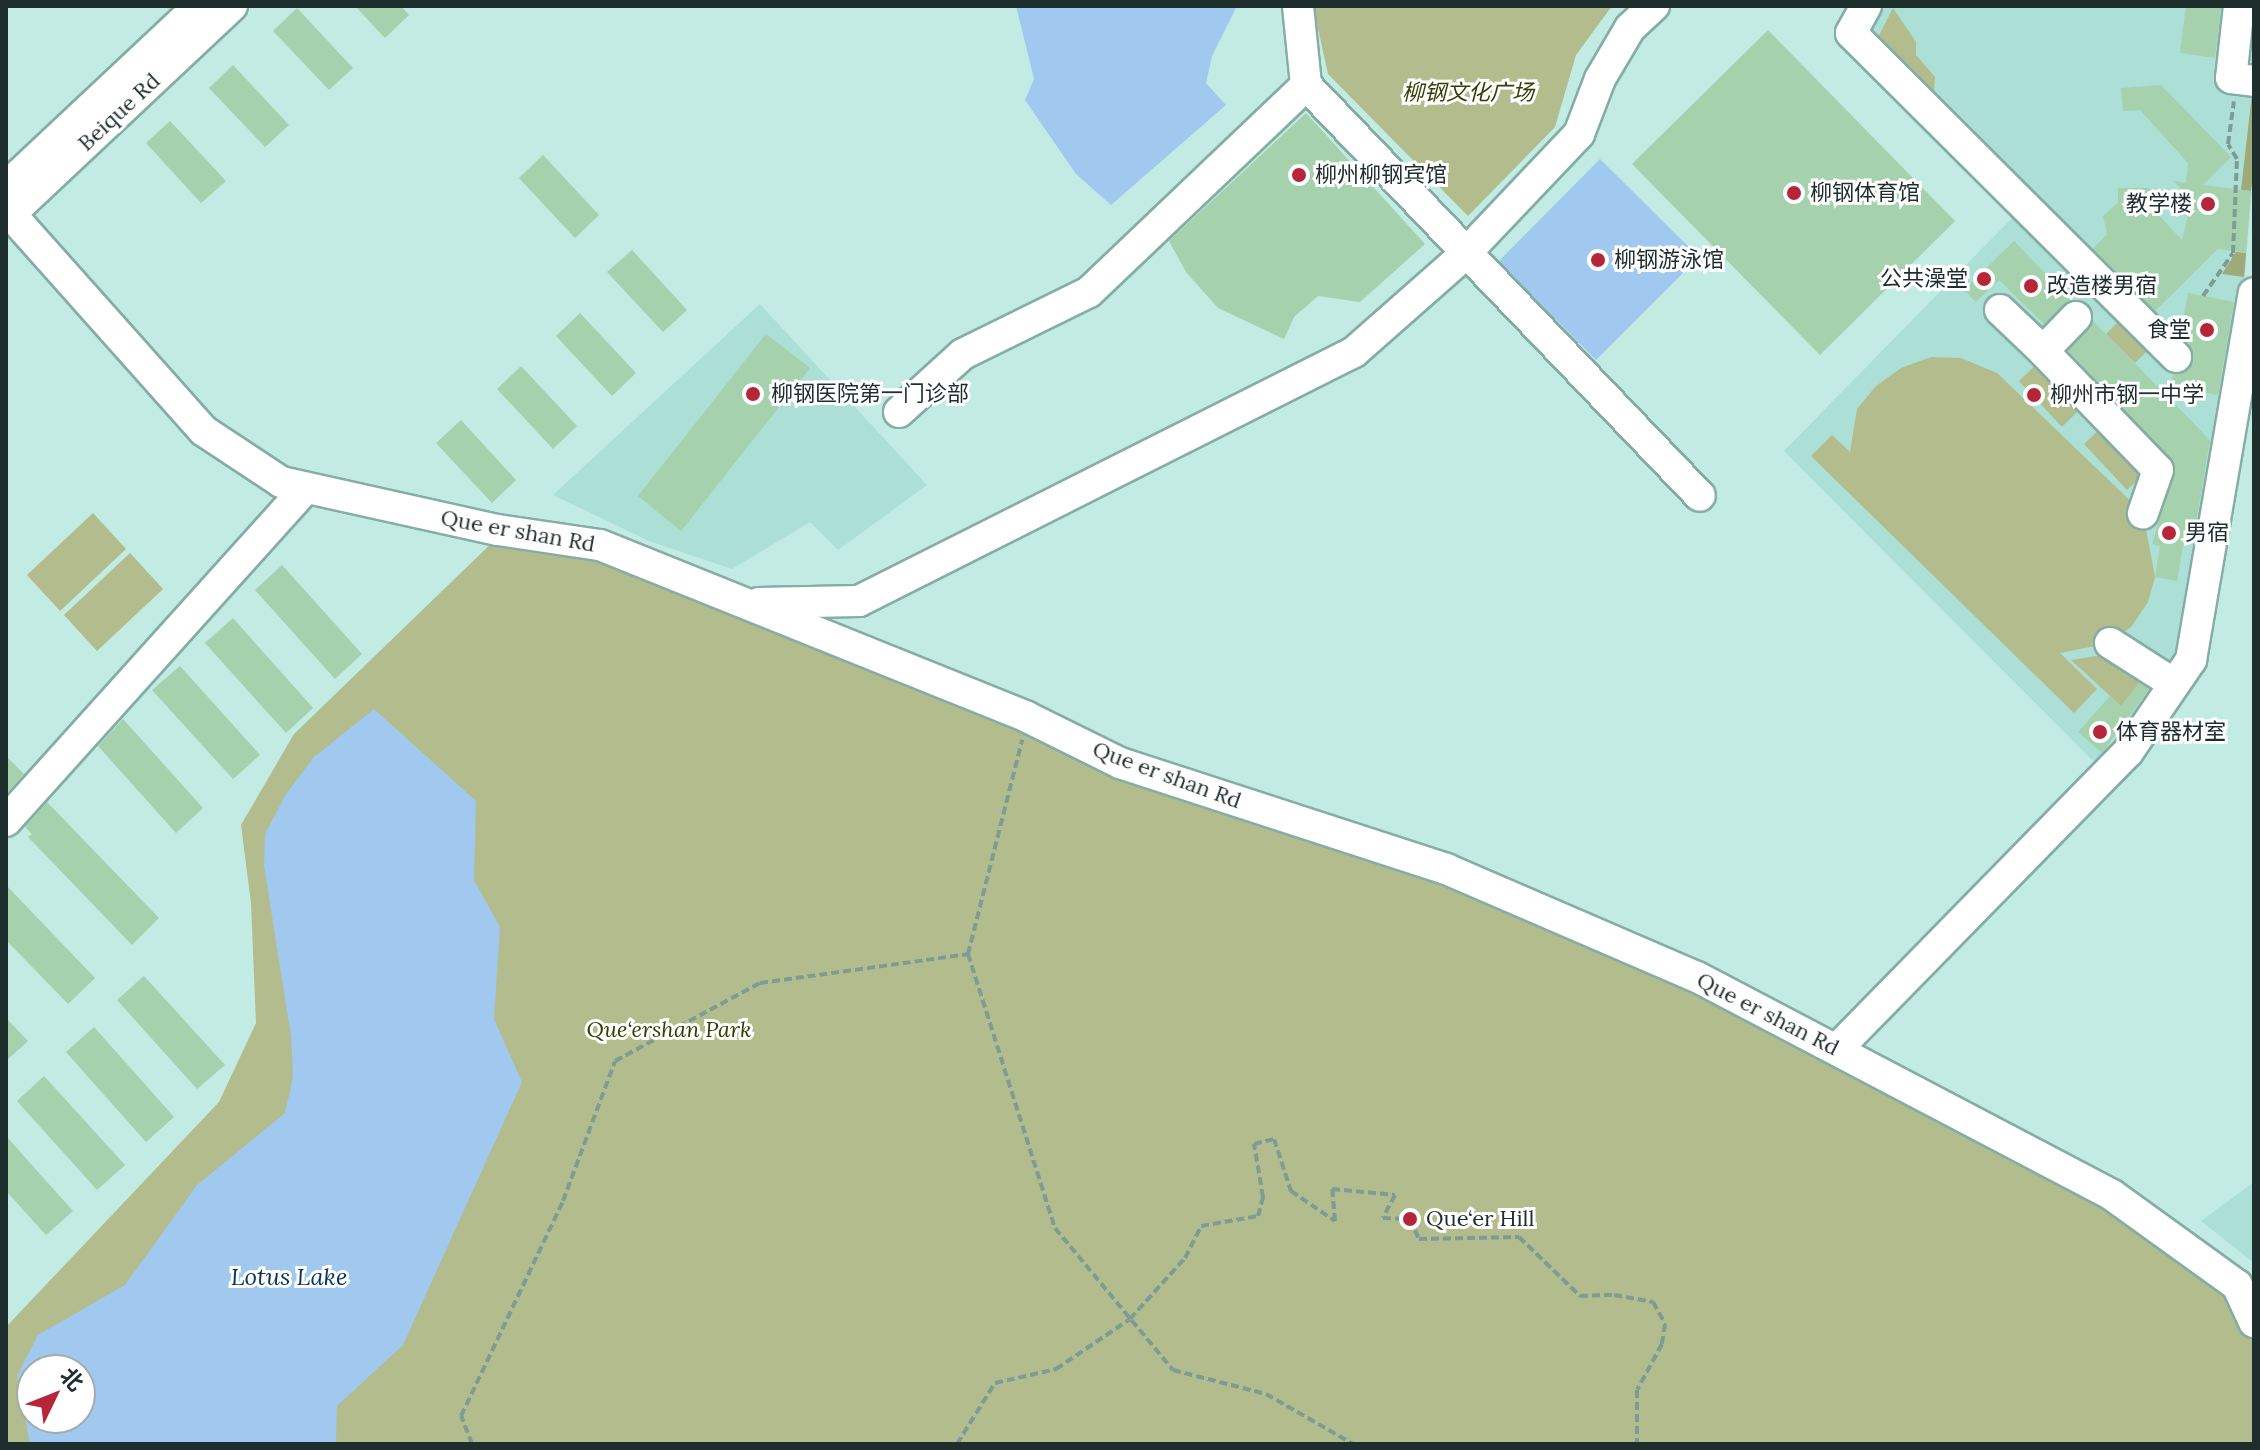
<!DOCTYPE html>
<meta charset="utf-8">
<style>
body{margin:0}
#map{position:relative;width:2260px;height:1450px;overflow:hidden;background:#c1ebe3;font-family:Lora,"Noto Sans SC",serif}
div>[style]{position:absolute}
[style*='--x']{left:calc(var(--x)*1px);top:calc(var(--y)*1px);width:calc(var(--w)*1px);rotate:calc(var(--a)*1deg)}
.built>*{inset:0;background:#acdfd5}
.green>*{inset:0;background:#b2bc8c}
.forest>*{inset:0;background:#9faa79}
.water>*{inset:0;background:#a1c8ef}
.building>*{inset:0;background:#a5d1ad}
.path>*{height:4px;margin-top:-2px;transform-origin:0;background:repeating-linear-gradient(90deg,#7d9c96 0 8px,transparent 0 12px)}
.roads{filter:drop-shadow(2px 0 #85ada6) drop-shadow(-2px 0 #85ada6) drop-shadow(0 2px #85ada6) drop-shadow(0 -2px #85ada6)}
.minor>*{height:30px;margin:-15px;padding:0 15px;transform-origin:15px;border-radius:15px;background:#fff}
.dots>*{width:22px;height:22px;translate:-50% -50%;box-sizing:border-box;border:4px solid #fff;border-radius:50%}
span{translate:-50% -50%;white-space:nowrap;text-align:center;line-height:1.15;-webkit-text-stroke:6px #fff;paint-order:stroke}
.park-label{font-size:22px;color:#363e02;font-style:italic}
.street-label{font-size:22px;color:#1e2e2c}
.poi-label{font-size:22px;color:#1e2e2c}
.left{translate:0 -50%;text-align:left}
.right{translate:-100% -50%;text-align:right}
.water-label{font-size:24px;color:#09365a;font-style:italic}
.frame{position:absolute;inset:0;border:8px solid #1e2e2c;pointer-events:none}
.north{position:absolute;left:16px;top:1354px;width:80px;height:80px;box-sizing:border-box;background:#fff;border:2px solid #a5abab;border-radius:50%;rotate:47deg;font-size:22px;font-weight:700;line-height:32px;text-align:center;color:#1e2e2c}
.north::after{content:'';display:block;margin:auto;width:28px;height:36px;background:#b72638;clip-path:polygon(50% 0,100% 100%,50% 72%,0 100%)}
</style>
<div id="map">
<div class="built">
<div style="clip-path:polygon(1853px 6px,2254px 6px,2254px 164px,2241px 322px,2194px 586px,2173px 665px,2095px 763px,1784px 451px,2016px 214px,1837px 39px)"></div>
<div style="clip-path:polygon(760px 304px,927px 485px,838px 550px,810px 522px,732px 569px,649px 541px,553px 495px)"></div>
<div style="clip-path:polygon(2254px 1182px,2254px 1263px,2201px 1221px)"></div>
</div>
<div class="green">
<div style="clip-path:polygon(1313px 6px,1612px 6px,1576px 55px,1555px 127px,1468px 216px,1328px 74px)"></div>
<div style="clip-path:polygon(1893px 8px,1916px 42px,1916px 55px,1935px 77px,1934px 91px,1945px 110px,1874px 45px)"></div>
<div style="clip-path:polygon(2120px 320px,2149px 349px,2135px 363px,2106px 334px)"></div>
<div style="clip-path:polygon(1931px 357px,1961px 358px,1997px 373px,2143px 513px,2155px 577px,2148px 602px,2131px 627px,2110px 643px,2060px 653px,2097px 689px,2074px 713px,1811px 456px,1832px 435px,1850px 452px,1857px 409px,1876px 386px,1901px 368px)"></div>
<div style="clip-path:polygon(2040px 361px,2083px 406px,2062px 427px,2019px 381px)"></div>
<div style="clip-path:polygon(2105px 424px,2149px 469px,2127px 490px,2084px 444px)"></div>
<div style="clip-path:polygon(93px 513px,126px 549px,60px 611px,27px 575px)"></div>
<div style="clip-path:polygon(evenodd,498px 537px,601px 560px,1445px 874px,1821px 1052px,1958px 1133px,2106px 1204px,2233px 1293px,2254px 1341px,2254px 1444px,6px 1444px,6px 1327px,219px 1102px,256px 1023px,251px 903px,241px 825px,294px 734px,498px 537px,32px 1370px,80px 1370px,80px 1418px,32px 1418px,32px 1370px)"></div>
<div style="clip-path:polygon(130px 553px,163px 589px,97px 651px,64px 615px)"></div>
<div style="clip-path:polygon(2102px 655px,2145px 676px,2121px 706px,2071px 660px)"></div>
</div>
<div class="forest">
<div style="clip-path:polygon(2253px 85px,2254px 164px,2251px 191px,2241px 190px)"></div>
<div style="clip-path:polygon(2236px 252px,2246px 253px,2244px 277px,2222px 274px)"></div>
</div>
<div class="water">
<div style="clip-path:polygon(1016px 6px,1237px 6px,1212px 56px,1206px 83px,1226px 105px,1111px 205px,1076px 174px,1025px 100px,1034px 79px)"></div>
<div style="clip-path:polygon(1600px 159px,1699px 257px,1596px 360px,1498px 262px)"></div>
<div style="clip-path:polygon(evenodd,374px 709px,476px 801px,474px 880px,500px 927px,494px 1019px,522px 1082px,403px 1345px,337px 1406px,336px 1444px,30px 1444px,17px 1376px,38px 1335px,125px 1285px,197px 1185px,285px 1113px,293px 1077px,291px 1036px,264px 866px,265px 834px,286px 794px,314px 757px,374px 709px,32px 1370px,80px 1370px,80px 1418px,32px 1418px,32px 1370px)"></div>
</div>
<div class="building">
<div style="clip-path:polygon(355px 6px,401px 6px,409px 15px,385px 38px)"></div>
<div style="clip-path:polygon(2186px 6px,2221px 6px,2215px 58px,2180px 53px)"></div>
<div style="clip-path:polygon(297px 8px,353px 68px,329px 90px,273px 31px)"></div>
<div style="clip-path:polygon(1768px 30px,1955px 221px,1820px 355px,1632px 164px)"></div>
<div style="clip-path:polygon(233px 65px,289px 125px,265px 147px,209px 88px)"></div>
<div style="clip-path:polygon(2161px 85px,2231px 157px,2203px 185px,2251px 191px,2246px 253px,2218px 249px,2155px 311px,2093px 249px,2107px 234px,2103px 216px,2118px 203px,2118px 188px,2150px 188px,2151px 207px,2182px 240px,2192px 200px,2172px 208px,2182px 190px,2174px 181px,2186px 183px,2188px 163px,2140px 110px,2123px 111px,2121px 88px)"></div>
<div style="clip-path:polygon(1306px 113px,1425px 244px,1360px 302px,1318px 296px,1294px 317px,1284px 339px,1218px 308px,1186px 272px,1169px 241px)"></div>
<div style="clip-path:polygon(170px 121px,226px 181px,201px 203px,146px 143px)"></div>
<div style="clip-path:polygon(543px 155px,599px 215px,575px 238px,519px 178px)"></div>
<div style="clip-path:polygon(2014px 241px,2071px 300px,2044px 324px,1999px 280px,1976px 302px,1964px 290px)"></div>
<div style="clip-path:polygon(632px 250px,687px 310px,663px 332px,607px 272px)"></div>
<div style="clip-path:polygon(2188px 293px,2234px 302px,2218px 395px,2171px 386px,2173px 374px,2188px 370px,2194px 361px,2180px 336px)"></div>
<div style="clip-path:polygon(580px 313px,636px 373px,612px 396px,556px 336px)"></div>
<div style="clip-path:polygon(2093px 321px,2210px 440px,2196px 523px,2187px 522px,2177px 581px,2155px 577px,2160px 546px,2152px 544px,2175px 465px,2068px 351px)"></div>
<div style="clip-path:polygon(766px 334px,810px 368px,681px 531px,638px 496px)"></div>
<div style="clip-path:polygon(521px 366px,577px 426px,553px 449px,497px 389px)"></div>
<div style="clip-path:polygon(461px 420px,516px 480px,492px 503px,436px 443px)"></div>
<div style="clip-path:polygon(282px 565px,362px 654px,335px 679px,255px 590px)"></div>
<div style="clip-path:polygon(233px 618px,313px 708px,286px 733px,205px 643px)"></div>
<div style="clip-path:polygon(180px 666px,260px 755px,233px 779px,152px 690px)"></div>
<div style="clip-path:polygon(2139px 683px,2149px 689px,2102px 753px,2078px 732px,2110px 696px,2121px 706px)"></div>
<div style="clip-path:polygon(123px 719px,203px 808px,176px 833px,98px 746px)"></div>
<div style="clip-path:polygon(6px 756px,24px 774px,6px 794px)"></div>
<div style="clip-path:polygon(47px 802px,159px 918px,132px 945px,28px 837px,32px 834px,25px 827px)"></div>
<div style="clip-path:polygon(6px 885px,95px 978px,68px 1004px,6px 940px)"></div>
<div style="clip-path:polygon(144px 976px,225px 1065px,197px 1089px,117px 1000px)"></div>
<div style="clip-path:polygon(6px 1018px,28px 1041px,6px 1061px)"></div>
<div style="clip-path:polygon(94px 1027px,174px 1117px,146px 1142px,66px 1052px)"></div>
<div style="clip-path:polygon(44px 1076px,125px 1165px,97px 1190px,17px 1101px)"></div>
<div style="clip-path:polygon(6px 1136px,73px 1211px,46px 1235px,6px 1191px)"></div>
</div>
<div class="path">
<div style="--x:2203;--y:296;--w:52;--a:-55.1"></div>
<div style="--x:2233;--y:253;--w:94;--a:-87.6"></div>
<div style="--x:2237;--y:159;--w:17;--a:-121"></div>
<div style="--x:2228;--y:144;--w:43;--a:-82.1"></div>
<div style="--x:968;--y:954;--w:287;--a:72.4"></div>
<div style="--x:1055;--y:1228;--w:185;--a:50.3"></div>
<div style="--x:1173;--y:1370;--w:96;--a:14.5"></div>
<div style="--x:1266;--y:1394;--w:100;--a:29.9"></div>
<div style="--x:472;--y:1444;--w:30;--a:-111"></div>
<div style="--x:461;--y:1416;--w:238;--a:-64.6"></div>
<div style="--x:563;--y:1201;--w:149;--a:-69.6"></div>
<div style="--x:615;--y:1061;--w:165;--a:-28.3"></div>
<div style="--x:760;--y:983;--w:210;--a:-7.9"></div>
<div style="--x:968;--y:954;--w:221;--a:-75.8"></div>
<div style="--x:957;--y:1444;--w:72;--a:-58.1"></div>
<div style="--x:995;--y:1383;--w:63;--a:-12.9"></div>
<div style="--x:1056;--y:1369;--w:89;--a:-34"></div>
<div style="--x:1130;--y:1319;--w:82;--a:-48"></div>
<div style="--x:1185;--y:1258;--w:36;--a:-63"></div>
<div style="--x:1201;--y:1226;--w:58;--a:-10"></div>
<div style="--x:1258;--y:1216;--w:20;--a:-75"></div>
<div style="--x:1263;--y:1197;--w:54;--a:-99.6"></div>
<div style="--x:1254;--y:1144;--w:21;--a:-14"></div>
<div style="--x:1274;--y:1139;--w:55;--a:71.9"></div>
<div style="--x:1291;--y:1191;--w:53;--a:34.3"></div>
<div style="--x:1335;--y:1221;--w:32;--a:-95"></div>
<div style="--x:1332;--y:1189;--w:63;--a:5.4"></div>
<div style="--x:1395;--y:1195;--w:26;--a:118"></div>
<div style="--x:1383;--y:1218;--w:27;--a:2"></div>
<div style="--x:1410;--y:1219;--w:22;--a:66"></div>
<div style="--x:1419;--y:1239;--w:100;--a:-1.1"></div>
<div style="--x:1519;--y:1237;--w:85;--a:44"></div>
<div style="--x:1580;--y:1296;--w:34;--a:-2"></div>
<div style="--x:1614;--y:1295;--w:40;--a:10"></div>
<div style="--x:1653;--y:1302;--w:25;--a:61"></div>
<div style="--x:1665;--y:1324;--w:20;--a:99"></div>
<div style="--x:1662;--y:1344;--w:52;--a:118.5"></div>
<div style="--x:1637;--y:1390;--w:54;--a:90"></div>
</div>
<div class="roads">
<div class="minor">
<div style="--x:1298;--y:6;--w:79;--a:84.2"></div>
<div style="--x:1306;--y:85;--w:569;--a:46.21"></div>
<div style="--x:1866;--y:6;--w:31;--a:119"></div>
<div style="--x:1851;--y:33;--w:459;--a:44.9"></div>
<div style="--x:2239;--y:6;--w:72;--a:96.3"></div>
<div style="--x:2231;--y:78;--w:23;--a:7"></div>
<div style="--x:6;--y:187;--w:265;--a:-43.2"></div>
<div style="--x:6;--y:209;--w:297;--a:48.3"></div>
<div style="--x:204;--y:431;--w:92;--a:33.5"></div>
<div style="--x:281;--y:482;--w:222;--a:12.5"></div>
<div style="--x:498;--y:530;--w:103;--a:8.4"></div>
<div style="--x:600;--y:545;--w:460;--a:21.9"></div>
<div style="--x:1027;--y:717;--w:104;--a:26.3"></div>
<div style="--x:1120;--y:763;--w:343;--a:18"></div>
<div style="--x:1446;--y:869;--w:273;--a:23.3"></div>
<div style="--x:1697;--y:977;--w:469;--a:27.7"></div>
<div style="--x:2112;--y:1195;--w:154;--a:35.8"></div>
<div style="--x:2237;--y:1285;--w:41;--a:65.3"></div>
<div style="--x:6;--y:218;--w:310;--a:-43.2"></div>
<div style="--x:2000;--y:310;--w:59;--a:43.6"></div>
<div style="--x:2076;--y:317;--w:47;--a:134.1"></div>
<div style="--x:2043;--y:351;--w:165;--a:46"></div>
<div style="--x:2158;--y:470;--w:46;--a:109.2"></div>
<div style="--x:899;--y:412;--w:86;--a:-42.2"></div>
<div style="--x:963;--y:354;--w:140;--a:-26.2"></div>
<div style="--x:1089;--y:292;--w:300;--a:-43.6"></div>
<div style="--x:759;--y:603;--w:100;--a:-1.1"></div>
<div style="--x:859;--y:601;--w:554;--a:-26.7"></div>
<div style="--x:1354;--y:352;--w:148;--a:-41.4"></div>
<div style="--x:1465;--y:254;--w:166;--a:-46.5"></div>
<div style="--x:1579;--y:134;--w:59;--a:-69.1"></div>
<div style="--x:1600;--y:79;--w:59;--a:-59.5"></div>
<div style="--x:1630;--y:28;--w:33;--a:-43"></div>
<div style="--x:2110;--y:643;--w:76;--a:32.6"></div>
<div style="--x:6;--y:821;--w:448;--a:-48"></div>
<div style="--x:1837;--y:1049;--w:416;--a:-45.6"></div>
<div style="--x:2128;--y:752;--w:112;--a:-55.6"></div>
<div style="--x:2191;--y:660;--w:372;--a:-80.3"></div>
</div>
</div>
<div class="dots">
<div style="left:1299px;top:175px;background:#b72638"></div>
<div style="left:1794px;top:193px;background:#b72638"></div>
<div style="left:2208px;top:204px;background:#b72638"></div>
<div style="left:1598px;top:260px;background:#b72638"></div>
<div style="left:1984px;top:279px;background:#b72638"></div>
<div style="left:2031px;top:286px;background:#b72638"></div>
<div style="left:2207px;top:330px;background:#b72638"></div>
<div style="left:753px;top:394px;background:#b72638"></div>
<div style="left:2034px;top:395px;background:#b72638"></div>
<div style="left:2169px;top:533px;background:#b72638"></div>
<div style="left:2100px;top:732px;background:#b72638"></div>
<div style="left:1410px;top:1219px;background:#b72638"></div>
</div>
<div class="park-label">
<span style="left:1468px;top:93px">柳钢文化广场</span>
<span style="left:669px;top:1030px">Que‘ershan Park</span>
</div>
<div class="street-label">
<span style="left:119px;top:112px;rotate:-43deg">Beique Rd</span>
<span style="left:518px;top:531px;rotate:10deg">Que er shan Rd</span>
<span style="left:1167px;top:775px;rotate:20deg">Que er shan Rd</span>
<span style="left:1768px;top:1014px;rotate:27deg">Que er shan Rd</span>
</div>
<div class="poi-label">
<span class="left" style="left:1315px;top:175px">柳州柳钢宾馆</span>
<span class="left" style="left:1810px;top:193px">柳钢体育馆</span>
<span class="right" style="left:2192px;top:204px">教学楼</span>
<span class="left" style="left:1614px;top:260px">柳钢游泳馆</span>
<span class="right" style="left:1968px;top:279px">公共澡堂</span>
<span class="left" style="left:2047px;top:286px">改造楼男宿</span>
<span class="right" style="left:2191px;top:330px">食堂</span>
<span class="left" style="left:771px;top:394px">柳钢医院第一门诊部</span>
<span class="left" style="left:2050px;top:395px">柳州市钢一中学</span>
<span class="left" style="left:2185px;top:533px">男宿</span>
<span class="left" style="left:2116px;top:732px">体育器材室</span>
<span class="left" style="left:1426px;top:1219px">Que‘er Hill</span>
</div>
<div class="water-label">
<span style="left:289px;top:1277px">Lotus Lake</span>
</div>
<div class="frame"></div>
<div class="north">北</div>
</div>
